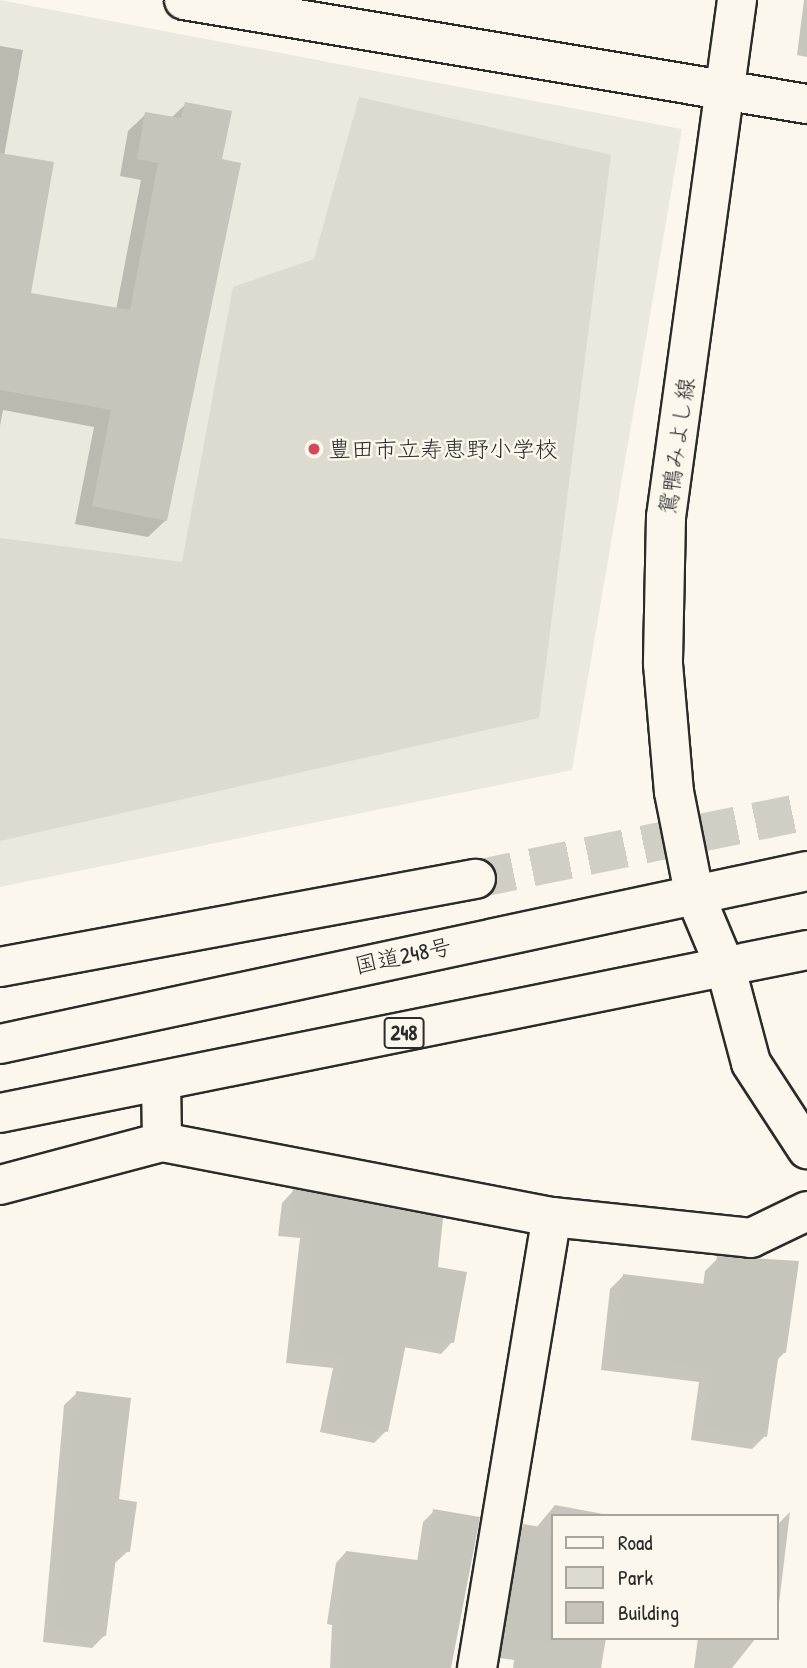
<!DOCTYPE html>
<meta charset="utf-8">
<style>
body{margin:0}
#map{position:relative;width:807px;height:1668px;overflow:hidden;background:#fbf7ec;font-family:"Patrick Hand","Klee One",sans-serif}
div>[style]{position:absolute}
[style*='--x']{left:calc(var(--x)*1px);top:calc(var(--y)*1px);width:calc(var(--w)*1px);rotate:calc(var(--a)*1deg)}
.built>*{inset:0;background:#ebe8de}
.green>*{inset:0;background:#dddad0}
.shadow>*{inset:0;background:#0003}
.building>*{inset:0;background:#c7c4bc}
.highway-tunnel>*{height:38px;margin-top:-19px;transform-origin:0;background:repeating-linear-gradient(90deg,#d1cec5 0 38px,transparent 0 57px)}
.roads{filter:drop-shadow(2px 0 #2b2b2b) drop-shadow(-2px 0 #2b2b2b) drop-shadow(0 2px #2b2b2b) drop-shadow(0 -2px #2b2b2b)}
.street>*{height:38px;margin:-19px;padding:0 19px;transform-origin:19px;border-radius:19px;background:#fbf7ec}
.secondary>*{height:38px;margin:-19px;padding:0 19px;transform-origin:19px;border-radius:19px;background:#fbf7ec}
.highway>*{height:38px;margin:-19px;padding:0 19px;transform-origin:19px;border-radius:19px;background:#fbf7ec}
.dots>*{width:19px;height:19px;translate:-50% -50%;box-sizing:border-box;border:4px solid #fbf7ec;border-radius:50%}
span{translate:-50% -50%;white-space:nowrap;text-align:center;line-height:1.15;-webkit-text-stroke:5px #fbf7ec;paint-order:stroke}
.shield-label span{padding:2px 5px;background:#fbf7ec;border:2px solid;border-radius:5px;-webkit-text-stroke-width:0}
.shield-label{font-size:21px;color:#2b2b2b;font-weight:700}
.street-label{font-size:23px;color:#2b2b2b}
.poi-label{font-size:23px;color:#2b2b2b}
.left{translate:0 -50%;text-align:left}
.legend{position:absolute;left:551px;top:1514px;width:228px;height:126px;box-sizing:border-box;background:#fbf7ec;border:2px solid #a8a59f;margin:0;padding:9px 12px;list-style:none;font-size:21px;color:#2b2b2b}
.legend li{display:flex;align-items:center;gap:14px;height:35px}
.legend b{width:35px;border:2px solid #a8a59f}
</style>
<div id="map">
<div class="built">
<div style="clip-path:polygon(0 0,682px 129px,572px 770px,0 887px)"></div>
</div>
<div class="green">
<div style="clip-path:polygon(359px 97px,611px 155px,539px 718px,0 841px,0 538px,182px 562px,233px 287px,314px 259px)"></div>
</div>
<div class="shadow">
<div style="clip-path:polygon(804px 0,807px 0,807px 57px,797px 55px)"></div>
<div style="clip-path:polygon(0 46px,23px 50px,4px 156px,29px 295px,116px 310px,141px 180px,120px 176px,128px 131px,146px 114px,171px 118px,186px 104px,220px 161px,166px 520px,148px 537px,75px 524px,94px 427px,3px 410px,0 426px)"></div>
<div style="clip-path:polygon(293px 1191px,436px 1269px,452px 1342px,441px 1354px,403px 1347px,386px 1431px,374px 1443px,320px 1432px,333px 1368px,286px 1363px,300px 1238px,278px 1236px,282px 1203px)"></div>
<div style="clip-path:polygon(718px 1258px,785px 1352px,776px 1361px,765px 1436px,752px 1449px,691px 1440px,699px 1382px,601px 1370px,610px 1289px,623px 1276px,703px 1286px,705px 1271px)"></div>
<div style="clip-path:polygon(77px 1393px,117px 1501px,128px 1551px,114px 1564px,105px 1635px,92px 1648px,43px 1642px,64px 1405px)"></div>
<div style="clip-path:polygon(555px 1505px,614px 1516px,553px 1516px,553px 1638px,606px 1638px,601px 1668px,513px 1668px,514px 1660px,487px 1656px,506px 1543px,524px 1526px,536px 1528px)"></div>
<div style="clip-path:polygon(434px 1511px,478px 1518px,449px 1668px,330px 1668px,332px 1625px,327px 1624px,336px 1563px,346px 1552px,417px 1562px,423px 1522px)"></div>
<div style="clip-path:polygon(790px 1512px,778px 1612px,777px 1612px,777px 1525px)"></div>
<div style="clip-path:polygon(698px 1638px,756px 1638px,732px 1668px,694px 1668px)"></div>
</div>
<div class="building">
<div style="clip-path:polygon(185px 102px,232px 111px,222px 159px,241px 163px,167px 521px,92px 506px,111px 410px,0 390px,0 153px,54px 162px,31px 293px,130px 310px,158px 163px,137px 159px,145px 112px,181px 118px)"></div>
<div style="clip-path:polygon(293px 1189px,443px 1218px,438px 1267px,467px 1272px,454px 1343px,408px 1334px,388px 1432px,331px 1421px,344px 1357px,297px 1352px,311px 1227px,289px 1225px)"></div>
<div style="clip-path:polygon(717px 1256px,799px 1261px,786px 1353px,779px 1352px,767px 1437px,702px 1428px,711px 1369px,613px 1358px,623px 1274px,713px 1285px)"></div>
<div style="clip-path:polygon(76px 1391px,131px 1398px,119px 1499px,137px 1502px,130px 1552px,117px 1550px,106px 1636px,55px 1629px)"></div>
<div style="clip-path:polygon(433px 1509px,480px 1517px,451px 1668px,340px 1668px,342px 1615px,337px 1614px,346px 1551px,425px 1561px)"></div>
<div style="clip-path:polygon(523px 1524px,553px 1529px,553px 1646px,504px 1639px)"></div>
</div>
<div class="highway-tunnel">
<div style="--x:476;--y:879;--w:338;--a:-11.6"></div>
</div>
<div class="roads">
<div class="street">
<div style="--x:161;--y:1082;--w:60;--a:89"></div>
<div style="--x:0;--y:1185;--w:168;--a:-14.9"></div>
<div style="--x:162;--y:1142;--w:397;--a:10.9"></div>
<div style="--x:477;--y:1668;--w:457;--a:-80.6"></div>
<div style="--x:552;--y:1217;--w:200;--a:6"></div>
<div style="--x:751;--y:1238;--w:62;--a:-25.7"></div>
</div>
<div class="secondary">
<div style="--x:184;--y:0;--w:632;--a:9.48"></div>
<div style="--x:737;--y:0;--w:522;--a:97.82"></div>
<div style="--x:666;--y:517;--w:147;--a:91.2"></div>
<div style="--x:663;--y:664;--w:128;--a:85.1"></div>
<div style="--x:674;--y:792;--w:103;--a:78.8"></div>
<div style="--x:694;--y:893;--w:82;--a:67.2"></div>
<div style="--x:726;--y:969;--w:97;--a:75.1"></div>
<div style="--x:751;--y:1063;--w:103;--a:56.9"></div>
</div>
<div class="highway">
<div style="--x:0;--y:967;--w:484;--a:-10.5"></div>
<div style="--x:0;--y:1044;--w:825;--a:-12.1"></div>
<div style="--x:0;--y:1113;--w:823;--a:-11.42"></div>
</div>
</div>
<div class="dots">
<div style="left:314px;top:449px;background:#d1495b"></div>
</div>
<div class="shield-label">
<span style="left:404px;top:1033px">248</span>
</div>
<div class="street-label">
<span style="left:677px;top:446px;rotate:-82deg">鴛鴨みよし線</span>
<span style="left:403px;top:956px;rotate:-12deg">国道248号</span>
</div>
<div class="poi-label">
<span class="left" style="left:328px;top:449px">豊田市立寿恵野小学校</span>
</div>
<ul class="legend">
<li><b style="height:9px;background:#fbf7ec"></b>Road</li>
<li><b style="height:19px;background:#dddad0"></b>Park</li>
<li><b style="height:19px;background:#c7c4bc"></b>Building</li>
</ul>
</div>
